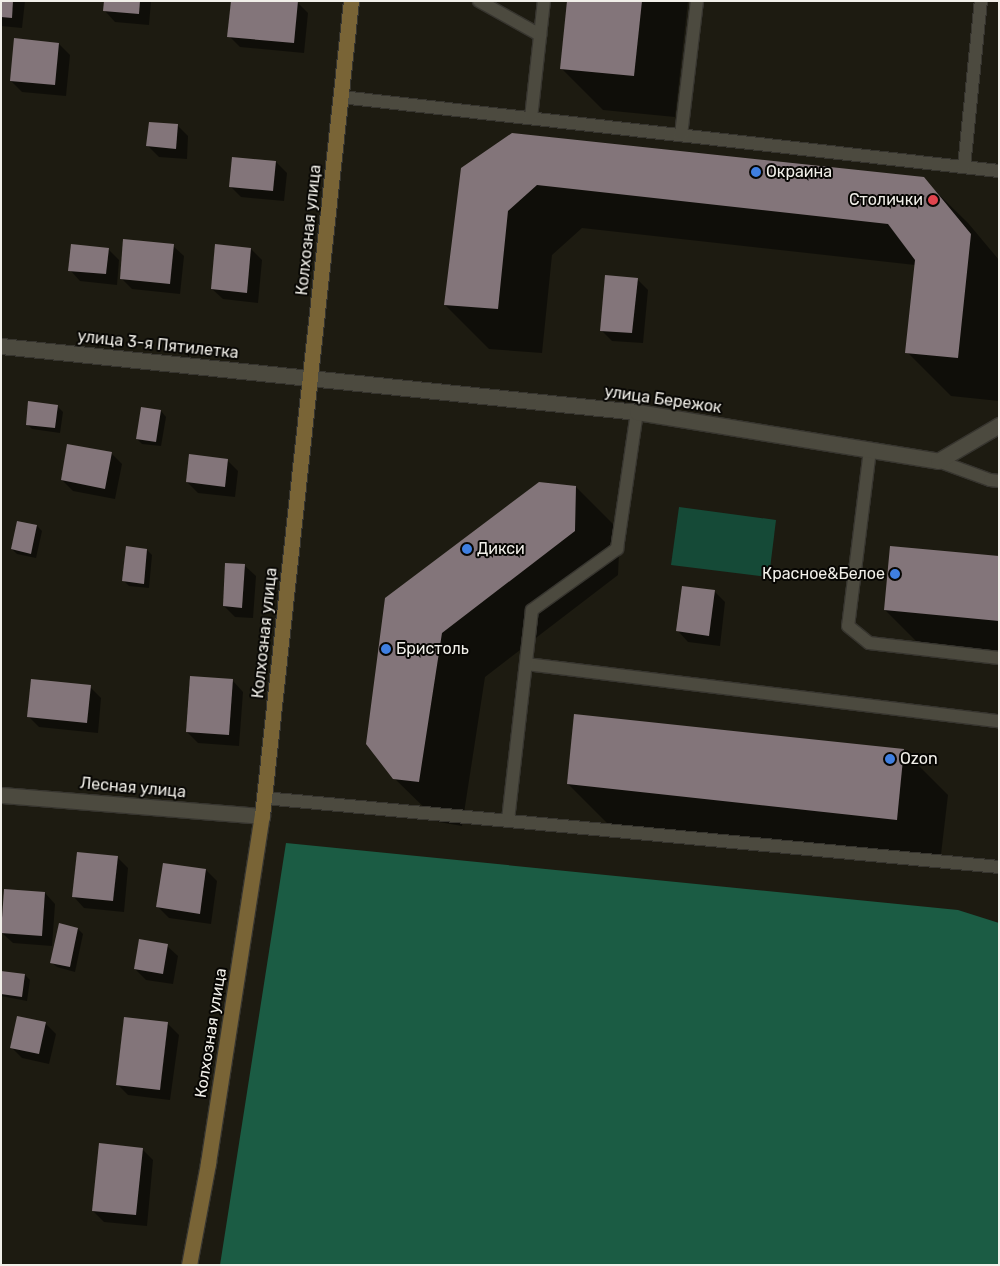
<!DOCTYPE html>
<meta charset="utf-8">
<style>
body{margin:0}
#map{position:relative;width:1000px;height:1266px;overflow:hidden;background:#1d1b11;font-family:Rubik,sans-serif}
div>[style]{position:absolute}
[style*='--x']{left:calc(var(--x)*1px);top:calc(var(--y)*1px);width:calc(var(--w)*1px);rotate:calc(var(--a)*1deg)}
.green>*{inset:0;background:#154a37}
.forest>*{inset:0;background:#1b5c44}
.shadow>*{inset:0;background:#0007}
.building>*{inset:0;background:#83757a}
.roads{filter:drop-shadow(1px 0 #37352f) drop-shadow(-1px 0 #37352f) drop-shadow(0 1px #37352f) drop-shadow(0 -1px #37352f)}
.lane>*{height:12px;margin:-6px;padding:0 6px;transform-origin:6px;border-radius:6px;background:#4c4a3f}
.street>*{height:15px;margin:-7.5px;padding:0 7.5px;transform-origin:7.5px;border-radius:7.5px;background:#4c4a3f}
.secondary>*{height:15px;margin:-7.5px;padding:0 7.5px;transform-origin:7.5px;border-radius:7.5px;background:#796436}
.dots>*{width:14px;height:14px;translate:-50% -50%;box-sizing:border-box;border:2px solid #070603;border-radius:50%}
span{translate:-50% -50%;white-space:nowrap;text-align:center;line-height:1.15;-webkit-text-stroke:4px #070603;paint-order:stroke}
.poi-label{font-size:16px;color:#f1efe9}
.left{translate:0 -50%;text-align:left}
.right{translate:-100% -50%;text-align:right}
.street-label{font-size:16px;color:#f1efe9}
.frame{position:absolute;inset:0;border:2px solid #f1efe9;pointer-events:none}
</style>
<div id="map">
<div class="green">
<div style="clip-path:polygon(679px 507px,776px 520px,769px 577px,671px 565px)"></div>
</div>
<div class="forest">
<div style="clip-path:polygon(286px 843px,958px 910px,999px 923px,999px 1265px,220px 1265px)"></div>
</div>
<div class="shadow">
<div style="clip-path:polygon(1px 1px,25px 1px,22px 28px,1px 26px)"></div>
<div style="clip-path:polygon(106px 1px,151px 1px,149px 25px,115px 22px,105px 11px)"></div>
<div style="clip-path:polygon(568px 1px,688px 1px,675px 117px,603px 110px,561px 68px)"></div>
<div style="clip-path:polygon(297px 2px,308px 13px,304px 53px,240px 47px,229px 36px)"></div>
<div style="clip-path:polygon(59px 44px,70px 55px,66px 96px,22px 92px,11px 81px)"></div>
<div style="clip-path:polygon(178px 126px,188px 136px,187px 159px,159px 157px,148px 146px)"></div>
<div style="clip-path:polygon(512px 134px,923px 179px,968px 223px,999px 260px,999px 401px,951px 396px,907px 352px,915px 265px,582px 228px,552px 255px,542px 353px,489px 349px,445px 305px)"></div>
<div style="clip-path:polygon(276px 162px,287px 173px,284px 201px,241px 197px,230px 186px)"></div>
<div style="clip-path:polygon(173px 246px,184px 256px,180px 294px,132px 289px,121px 278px)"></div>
<div style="clip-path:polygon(108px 249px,119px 260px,117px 285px,80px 281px,70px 270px)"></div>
<div style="clip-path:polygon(251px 249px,262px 260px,258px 303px,223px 299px,212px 289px)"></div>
<div style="clip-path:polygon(637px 279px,648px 290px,643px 343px,612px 341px,601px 330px)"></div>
<div style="clip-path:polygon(57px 406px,63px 412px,60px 433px,32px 429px,27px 424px)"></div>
<div style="clip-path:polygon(161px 411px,166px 417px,161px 446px,142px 444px,137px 439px)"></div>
<div style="clip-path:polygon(111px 453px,122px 464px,115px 499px,73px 491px,62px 480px)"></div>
<div style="clip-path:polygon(227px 460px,238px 471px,235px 497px,198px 493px,187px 482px)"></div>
<div style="clip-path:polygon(576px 487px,620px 531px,618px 575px,485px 677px,462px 826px,439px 822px,394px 778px,386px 599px)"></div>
<div style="clip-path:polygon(37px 526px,42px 531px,36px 558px,17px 554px,12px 549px)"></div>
<div style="clip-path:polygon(147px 550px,152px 555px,149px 588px,129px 586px,124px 581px)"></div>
<div style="clip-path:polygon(999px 557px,999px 660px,929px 654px,885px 610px)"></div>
<div style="clip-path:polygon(245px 566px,256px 576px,253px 618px,235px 617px,224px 606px)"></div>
<div style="clip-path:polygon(714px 591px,725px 602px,720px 646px,688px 642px,678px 631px)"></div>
<div style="clip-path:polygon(233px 681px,243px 692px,239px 746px,198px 743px,187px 732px)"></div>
<div style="clip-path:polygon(90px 687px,101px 698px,98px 733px,39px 727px,28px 716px)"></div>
<div style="clip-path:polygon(904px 751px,948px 795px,940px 863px,612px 828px,568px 784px)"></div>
<div style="clip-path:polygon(117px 857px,128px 868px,124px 912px,84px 908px,74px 897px)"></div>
<div style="clip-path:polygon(164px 864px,206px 870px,217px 881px,211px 924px,169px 918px,158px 907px)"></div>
<div style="clip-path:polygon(45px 893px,55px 904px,52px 946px,13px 943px,2px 933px)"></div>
<div style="clip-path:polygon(60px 925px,78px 929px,83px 934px,75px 972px,57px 967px,51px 962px)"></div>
<div style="clip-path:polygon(167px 946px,178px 956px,173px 984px,146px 980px,135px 969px)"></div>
<div style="clip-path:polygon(1px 972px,25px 975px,30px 980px,27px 1001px,1px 996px)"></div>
<div style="clip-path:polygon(45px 1023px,56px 1034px,49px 1064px,22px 1058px,11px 1047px)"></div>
<div style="clip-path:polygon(168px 1024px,179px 1035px,170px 1100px,128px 1095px,117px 1084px)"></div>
<div style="clip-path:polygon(142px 1149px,153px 1160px,147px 1226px,104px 1222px,93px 1211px)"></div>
</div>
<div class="building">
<div style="clip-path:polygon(1px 1px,13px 1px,12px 18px,1px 17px)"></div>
<div style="clip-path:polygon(104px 1px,140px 1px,139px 14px,103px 11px)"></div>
<div style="clip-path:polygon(231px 1px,298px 1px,294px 43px,227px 37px)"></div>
<div style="clip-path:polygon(567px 1px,642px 1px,634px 76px,560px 69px)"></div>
<div style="clip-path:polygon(14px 38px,59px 43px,55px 85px,10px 81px)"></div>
<div style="clip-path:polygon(149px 122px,178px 124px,176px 149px,146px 146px)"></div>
<div style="clip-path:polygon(512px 133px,924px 177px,971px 234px,958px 358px,905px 353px,915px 260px,888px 224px,537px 185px,508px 211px,498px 309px,444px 305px,461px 168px)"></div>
<div style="clip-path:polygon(232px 157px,276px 161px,273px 191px,229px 187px)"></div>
<div style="clip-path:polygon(123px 239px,174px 244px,170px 284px,120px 279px)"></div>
<div style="clip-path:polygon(71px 244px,109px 248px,106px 274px,68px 271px)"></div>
<div style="clip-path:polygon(215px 244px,251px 248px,247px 293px,211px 289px)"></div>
<div style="clip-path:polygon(605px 275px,638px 278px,632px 333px,600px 331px)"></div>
<div style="clip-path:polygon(28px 401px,58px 405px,55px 428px,26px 425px)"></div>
<div style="clip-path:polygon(141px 407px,161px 410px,156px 442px,136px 439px)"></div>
<div style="clip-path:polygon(67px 444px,112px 452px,105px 489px,61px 480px)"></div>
<div style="clip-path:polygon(189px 454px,228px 459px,225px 487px,186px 482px)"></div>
<div style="clip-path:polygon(539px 482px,576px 486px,575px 531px,442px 633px,419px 782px,393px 779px,366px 744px,385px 598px)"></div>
<div style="clip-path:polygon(17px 521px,37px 525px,31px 554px,11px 549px)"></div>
<div style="clip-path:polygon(126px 546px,147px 549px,144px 584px,122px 581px)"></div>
<div style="clip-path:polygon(890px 546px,999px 556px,999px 621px,884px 610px)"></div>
<div style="clip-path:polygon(225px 563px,245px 564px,242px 608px,223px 606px)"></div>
<div style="clip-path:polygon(682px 586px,715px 590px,709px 636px,676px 631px)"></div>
<div style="clip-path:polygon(190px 676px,233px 679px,229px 735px,186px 732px)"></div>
<div style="clip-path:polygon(31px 679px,91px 685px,87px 723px,27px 717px)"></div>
<div style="clip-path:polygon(574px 714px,904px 749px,897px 820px,567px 784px)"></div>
<div style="clip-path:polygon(77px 852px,118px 856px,113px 901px,72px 897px)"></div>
<div style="clip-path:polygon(163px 863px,206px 869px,200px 914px,156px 907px)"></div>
<div style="clip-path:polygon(4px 889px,45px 892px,42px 936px,1px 933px)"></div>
<div style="clip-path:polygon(59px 923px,78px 928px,70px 967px,50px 963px)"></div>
<div style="clip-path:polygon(139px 939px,168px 944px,163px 974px,134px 969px)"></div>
<div style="clip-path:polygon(1px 971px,25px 974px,22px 997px,1px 994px)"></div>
<div style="clip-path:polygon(17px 1016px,46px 1022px,39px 1054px,10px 1048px)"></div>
<div style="clip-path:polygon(124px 1017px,168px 1022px,160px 1090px,116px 1085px)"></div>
<div style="clip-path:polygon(99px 1143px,143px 1148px,136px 1215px,92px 1211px)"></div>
</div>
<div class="roads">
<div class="lane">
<div style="--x:479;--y:1;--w:70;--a:29.1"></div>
<div style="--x:341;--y:97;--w:662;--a:6.42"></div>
<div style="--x:531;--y:118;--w:118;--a:-83.7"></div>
<div style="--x:681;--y:135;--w:135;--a:-83.2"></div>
<div style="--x:964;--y:167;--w:167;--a:-84.2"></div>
<div style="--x:870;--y:450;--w:177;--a:97.1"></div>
<div style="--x:848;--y:626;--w:27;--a:39"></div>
<div style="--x:869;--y:643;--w:131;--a:6.6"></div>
<div style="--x:938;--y:461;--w:55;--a:20.1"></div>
<div style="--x:990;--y:480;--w:9;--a:6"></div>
<div style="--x:526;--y:664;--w:476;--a:6.9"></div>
<div style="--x:264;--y:798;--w:738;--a:5.36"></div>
<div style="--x:508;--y:820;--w:211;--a:-83.5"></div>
<div style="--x:532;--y:610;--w:105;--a:-35.7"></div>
<div style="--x:617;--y:549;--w:138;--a:-81.7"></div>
</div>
<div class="street">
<div style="--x:1;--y:346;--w:639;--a:5.92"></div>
<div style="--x:637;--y:412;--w:305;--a:9.2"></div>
<div style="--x:938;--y:461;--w:71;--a:-30.5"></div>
<div style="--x:1;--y:795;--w:262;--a:4.6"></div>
</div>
<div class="secondary">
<div style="--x:189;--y:1265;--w:104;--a:-79.4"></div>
<div style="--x:208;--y:1163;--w:351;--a:-81.2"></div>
<div style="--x:262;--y:816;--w:820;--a:-83.77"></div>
</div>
</div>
<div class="dots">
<div style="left:756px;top:172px;background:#3f7fe0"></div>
<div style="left:933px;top:200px;background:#e0444e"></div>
<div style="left:467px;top:549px;background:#3f7fe0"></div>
<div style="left:895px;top:574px;background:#3f7fe0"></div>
<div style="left:386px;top:649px;background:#3f7fe0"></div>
<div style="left:890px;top:759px;background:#3f7fe0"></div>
</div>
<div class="poi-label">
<span class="left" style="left:766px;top:172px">Окраина</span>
<span class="right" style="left:923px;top:200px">Столички</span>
<span class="left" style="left:477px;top:549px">Дикси</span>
<span class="right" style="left:885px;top:574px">Красное&amp;Белое</span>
<span class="left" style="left:396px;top:649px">Бристоль</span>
<span class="left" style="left:900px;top:759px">Ozon</span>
</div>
<div class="street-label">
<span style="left:309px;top:230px;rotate:-84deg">Колхозная улица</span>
<span style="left:158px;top:345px;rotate:6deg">улица 3-я Пятилетка</span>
<span style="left:663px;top:400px;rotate:8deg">улица Бережок</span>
<span style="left:265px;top:633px;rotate:-84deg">Колхозная улица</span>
<span style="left:133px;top:788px;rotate:5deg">Лесная улица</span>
<span style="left:211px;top:1033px;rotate:-81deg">Колхозная улица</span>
</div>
<div class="frame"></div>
</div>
